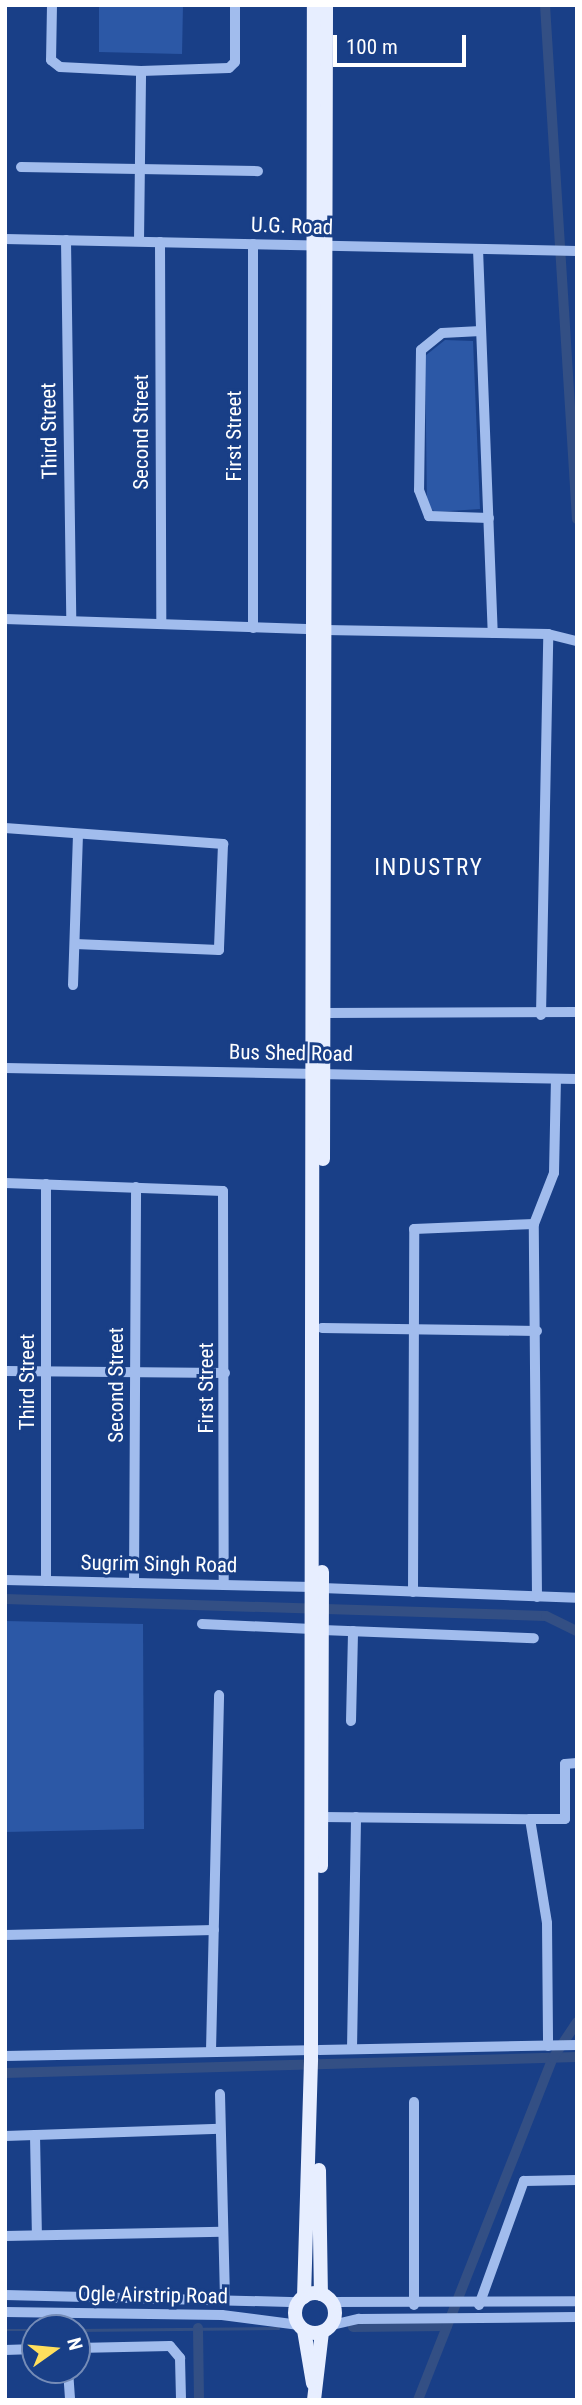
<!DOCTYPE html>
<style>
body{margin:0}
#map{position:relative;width:582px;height:2405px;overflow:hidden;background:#193f87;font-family:"Roboto Condensed",sans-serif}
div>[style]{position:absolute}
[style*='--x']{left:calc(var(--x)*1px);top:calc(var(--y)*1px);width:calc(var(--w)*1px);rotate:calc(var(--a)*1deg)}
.green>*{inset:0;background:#2c58a6}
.stream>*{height:2.5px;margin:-1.25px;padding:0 1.25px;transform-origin:1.25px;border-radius:1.25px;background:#334f84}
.canal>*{height:10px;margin:-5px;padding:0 5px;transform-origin:5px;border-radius:5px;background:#334f84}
.minor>*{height:10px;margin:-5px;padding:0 5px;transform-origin:5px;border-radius:5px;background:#a1bced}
.major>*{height:14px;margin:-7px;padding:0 7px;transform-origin:7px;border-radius:7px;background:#e7eeff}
.major>.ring{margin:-7px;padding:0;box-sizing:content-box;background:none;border:14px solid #e7eeff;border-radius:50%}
span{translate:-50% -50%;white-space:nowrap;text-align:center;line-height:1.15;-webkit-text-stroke:6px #193f87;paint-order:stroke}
.street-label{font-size:21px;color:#fff}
.neighbourhood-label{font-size:23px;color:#fff;letter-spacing:2px}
.frame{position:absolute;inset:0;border:7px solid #fff;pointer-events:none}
.north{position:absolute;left:21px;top:2314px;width:70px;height:70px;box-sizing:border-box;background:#193f87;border:2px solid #758cb7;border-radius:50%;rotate:75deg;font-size:19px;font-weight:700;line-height:28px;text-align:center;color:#fff}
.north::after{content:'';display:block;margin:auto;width:24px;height:32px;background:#ffdf5d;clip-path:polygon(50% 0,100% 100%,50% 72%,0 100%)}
.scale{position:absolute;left:333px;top:35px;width:133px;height:32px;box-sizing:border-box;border:4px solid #fff;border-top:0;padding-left:9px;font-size:21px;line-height:24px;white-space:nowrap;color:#fff;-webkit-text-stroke:5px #193f87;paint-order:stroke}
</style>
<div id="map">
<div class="green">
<div style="clip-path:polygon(99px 5px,183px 5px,182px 54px,99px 52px)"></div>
<div style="clip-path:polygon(445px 340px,473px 341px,480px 509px,435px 512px,427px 505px,425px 356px)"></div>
<div style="clip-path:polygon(5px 1621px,143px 1624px,144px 1829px,5px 1832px)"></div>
</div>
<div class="stream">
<div style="--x:5;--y:2330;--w:30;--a:0"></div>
<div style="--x:77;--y:2330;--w:201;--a:-0.6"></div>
</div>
<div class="canal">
<div style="--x:545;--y:5;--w:515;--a:86.44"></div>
<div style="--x:5;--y:1599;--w:541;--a:1.8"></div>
<div style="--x:546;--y:1616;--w:34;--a:26"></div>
<div style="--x:5;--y:2073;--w:572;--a:-1.6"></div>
<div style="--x:353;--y:2327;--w:94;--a:-0.6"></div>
<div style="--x:198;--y:2328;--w:72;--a:89.2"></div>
<div style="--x:418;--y:2400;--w:368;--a:-68.5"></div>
<div style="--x:553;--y:2058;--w:43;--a:-56.3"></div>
</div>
<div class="minor">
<div style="--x:52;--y:5;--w:55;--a:91"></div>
<div style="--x:51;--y:60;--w:11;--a:38"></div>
<div style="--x:60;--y:67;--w:81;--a:2.8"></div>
<div style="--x:141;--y:71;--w:88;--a:-2"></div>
<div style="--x:229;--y:68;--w:8;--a:-45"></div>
<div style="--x:235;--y:62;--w:57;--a:-90"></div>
<div style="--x:21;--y:167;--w:237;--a:1"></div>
<div style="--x:5;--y:239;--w:572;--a:1.2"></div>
<div style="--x:66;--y:240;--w:381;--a:89.2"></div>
<div style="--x:139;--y:241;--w:170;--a:-89.3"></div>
<div style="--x:160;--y:242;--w:381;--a:89.8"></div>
<div style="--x:478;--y:249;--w:384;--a:87.8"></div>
<div style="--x:481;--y:331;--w:39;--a:177"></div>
<div style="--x:442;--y:333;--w:27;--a:141"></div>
<div style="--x:421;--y:350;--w:140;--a:90.8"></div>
<div style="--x:419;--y:490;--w:28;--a:69"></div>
<div style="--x:429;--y:516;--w:60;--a:1.9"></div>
<div style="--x:5;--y:619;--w:309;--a:1.9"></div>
<div style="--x:253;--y:628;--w:384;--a:-90"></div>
<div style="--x:325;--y:630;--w:223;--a:1"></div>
<div style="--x:548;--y:634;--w:30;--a:14"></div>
<div style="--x:5;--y:828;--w:219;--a:4.2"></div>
<div style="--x:223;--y:844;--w:106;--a:92.2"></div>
<div style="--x:219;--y:950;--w:144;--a:-177.6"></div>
<div style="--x:73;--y:985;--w:147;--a:-88.1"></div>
<div style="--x:324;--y:1013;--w:253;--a:-0.2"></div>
<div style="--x:541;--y:1015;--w:381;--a:-88.9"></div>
<div style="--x:5;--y:1068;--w:572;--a:1.1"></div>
<div style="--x:5;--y:1183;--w:218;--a:2.1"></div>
<div style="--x:223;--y:1191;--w:394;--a:89.9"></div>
<div style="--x:46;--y:1184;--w:397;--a:90"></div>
<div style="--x:322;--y:1328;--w:215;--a:0.8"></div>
<div style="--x:5;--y:1371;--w:220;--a:0.5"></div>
<div style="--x:5;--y:1580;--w:308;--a:1.3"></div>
<div style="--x:134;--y:1583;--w:396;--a:-89.7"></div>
<div style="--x:322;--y:1588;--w:255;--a:2.2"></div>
<div style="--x:413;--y:1592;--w:363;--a:-89.8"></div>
<div style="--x:414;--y:1229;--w:120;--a:-2.4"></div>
<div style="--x:537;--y:1597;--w:373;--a:-90.5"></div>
<div style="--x:534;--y:1224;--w:55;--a:-68.6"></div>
<div style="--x:554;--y:1173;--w:93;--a:-88.8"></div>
<div style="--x:202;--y:1624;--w:110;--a:2.6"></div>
<div style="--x:322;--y:1630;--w:212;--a:2.2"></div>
<div style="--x:351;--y:1721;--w:90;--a:-88.7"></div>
<div style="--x:322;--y:1817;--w:208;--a:0.6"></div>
<div style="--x:530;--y:1819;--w:105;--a:80.7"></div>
<div style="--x:547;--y:1923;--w:123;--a:89.5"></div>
<div style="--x:530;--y:1819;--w:35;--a:0"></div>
<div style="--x:565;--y:1819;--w:55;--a:-90"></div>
<div style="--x:565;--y:1764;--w:12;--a:-5"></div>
<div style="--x:5;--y:1935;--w:209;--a:-1.4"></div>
<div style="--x:352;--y:2049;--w:232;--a:-89"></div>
<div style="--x:319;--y:2050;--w:258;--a:-1.1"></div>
<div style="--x:211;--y:2051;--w:356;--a:-88.7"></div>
<div style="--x:5;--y:2056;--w:306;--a:-1.1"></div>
<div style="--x:220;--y:2094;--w:206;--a:88.6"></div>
<div style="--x:35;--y:2135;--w:100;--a:88.9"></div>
<div style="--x:5;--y:2136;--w:215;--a:-1.9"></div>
<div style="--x:5;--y:2236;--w:217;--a:-1.1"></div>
<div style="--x:5;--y:2295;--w:294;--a:1.4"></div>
<div style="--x:331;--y:2302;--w:246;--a:-0.2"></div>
<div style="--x:414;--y:2305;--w:203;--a:-90"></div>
<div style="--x:479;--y:2305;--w:132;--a:-70.1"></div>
<div style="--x:524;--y:2181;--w:53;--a:-1.1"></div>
<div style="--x:5;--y:2312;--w:217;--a:0.8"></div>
<div style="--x:222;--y:2315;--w:78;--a:7.4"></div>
<div style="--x:332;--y:2325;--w:28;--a:-13"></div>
<div style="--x:359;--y:2319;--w:218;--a:-0.5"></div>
<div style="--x:77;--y:2348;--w:93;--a:-1.2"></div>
<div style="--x:170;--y:2346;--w:16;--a:50"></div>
<div style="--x:180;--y:2358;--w:42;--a:88.6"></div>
<div style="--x:5;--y:2350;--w:30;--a:-2"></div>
<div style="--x:68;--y:2370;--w:30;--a:86"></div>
</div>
<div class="major">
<div style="--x:323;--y:1159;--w:1154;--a:-89.85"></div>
<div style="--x:321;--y:1866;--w:294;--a:-89.8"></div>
<div style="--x:319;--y:2170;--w:124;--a:89.1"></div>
<div class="ring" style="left:295px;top:2293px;width:26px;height:26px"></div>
<div style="--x:304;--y:2297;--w:239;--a:-88.3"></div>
<div style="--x:311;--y:2058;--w:2053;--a:-89.92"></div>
<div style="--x:304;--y:2330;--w:54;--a:80.4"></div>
<div style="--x:314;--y:2400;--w:68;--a:-83.3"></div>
</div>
<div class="street-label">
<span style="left:292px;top:226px;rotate:2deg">U.G. Road</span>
<span style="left:49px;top:431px;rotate:-91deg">Third Street</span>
<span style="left:141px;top:432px;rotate:-90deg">Second Street</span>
<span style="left:234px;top:436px;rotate:-90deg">First Street</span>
<span style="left:291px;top:1053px;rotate:1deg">Bus Shed Road</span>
<span style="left:27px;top:1382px;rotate:-90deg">Third Street</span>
<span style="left:116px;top:1385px;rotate:-90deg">Second Street</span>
<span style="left:206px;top:1388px;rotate:-90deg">First Street</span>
<span style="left:159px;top:1564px;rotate:1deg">Sugrim Singh Road</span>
<span style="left:153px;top:2295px;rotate:1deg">Ogle Airstrip Road</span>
</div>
<div class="neighbourhood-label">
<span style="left:429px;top:868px">INDUSTRY</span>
</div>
<div class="frame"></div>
<div class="north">N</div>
<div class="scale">100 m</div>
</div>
